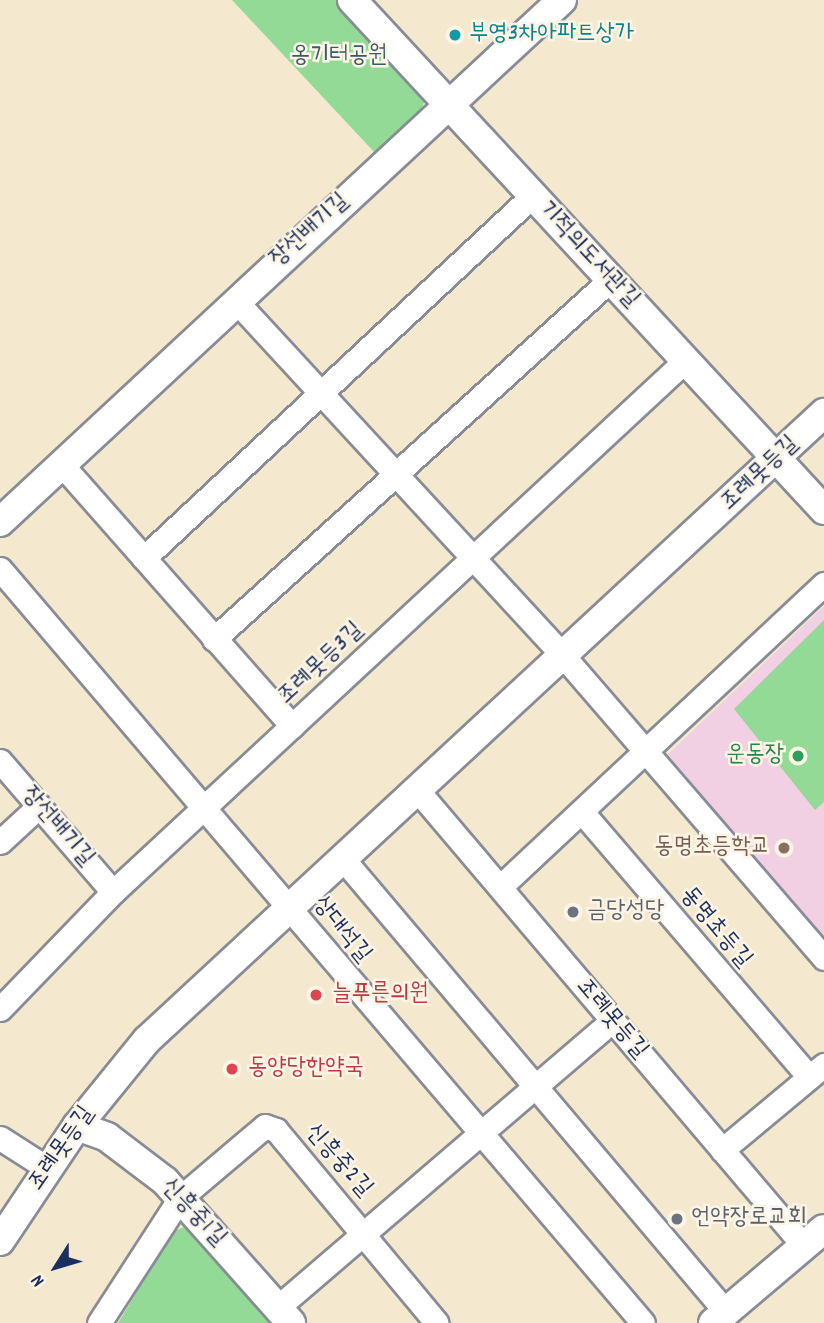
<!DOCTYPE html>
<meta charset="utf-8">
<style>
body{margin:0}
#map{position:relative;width:824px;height:1323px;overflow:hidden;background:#f4e9cf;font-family:Dekko,"Poor Story",sans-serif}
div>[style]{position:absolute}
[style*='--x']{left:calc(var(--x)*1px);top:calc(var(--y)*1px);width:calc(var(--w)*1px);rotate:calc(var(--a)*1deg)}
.built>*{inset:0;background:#f1d0e4}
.green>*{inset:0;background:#92da95}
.roads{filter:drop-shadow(2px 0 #888c96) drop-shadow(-2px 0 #888c96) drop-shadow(0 2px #888c96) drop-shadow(0 -2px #888c96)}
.minor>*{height:23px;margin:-11.5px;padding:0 11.5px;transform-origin:11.5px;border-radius:11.5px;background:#fff}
.tertiary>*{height:28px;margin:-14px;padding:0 14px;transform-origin:14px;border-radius:14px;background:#fff}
.dots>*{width:19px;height:19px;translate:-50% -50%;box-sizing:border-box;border:4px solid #fcf5e5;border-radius:50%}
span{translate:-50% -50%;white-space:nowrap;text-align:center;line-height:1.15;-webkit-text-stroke:5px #fcf5e5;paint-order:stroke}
.culture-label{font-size:24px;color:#0d838f}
.left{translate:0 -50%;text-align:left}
.park-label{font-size:24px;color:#395a6c}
.street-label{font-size:24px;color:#1b2f5e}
.leisure-label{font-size:24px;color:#27864d}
.right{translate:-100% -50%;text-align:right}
.education-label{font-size:24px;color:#785e54}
.worship-label{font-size:24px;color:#5b616d}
.health-label{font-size:24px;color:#be3a42}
.north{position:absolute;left:21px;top:1232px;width:70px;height:70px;-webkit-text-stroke:5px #fcf5e5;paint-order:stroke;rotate:233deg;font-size:19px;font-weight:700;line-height:28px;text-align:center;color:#1b2f5e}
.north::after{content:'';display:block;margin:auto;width:24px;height:32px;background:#1b2f5e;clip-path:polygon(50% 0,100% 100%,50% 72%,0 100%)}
</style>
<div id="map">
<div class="built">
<div style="clip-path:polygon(824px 606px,824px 939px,665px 757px)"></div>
</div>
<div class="green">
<div style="clip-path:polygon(232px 0,340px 0,426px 98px,419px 115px,376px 154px)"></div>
<div style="clip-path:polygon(824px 620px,824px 802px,815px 810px,734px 709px)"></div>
<div style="clip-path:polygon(188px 1225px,272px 1323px,118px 1323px,173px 1232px)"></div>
</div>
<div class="roads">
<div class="minor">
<div style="--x:235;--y:300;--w:487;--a:47.3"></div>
<div style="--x:565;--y:658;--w:396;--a:49.2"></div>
<div style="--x:62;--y:465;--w:348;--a:48.6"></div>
<div style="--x:144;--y:558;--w:531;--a:-43.01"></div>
<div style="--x:0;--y:569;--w:991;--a:49.54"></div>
<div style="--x:214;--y:639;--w:536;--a:-42.2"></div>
<div style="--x:0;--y:761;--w:173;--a:49.2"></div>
<div style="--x:418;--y:791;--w:597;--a:49.69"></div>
<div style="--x:582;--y:812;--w:349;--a:49.4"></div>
<div style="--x:0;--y:842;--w:53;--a:-42.7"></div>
<div style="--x:343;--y:859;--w:593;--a:49.79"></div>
<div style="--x:500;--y:887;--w:444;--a:-43.1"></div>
<div style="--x:0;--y:1009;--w:163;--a:-46"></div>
<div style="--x:113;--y:892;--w:782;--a:-42.88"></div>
<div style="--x:0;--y:1138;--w:56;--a:32.6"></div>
<div style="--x:722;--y:1150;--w:133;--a:-39.8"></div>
<div style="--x:278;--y:1307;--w:440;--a:-40.6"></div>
<div style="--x:99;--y:1323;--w:149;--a:-57.1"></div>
<div style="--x:180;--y:1198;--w:111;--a:-40.3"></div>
<div style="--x:265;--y:1126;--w:12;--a:20"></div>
<div style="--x:276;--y:1130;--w:251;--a:50.2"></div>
</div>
<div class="tertiary">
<div style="--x:352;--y:0;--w:695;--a:47.22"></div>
<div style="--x:0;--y:522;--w:767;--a:-42.89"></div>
<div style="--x:77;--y:1126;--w:32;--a:20"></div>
<div style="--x:107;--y:1137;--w:73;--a:37.2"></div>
<div style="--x:165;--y:1181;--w:190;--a:48.4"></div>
<div style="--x:0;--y:1241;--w:138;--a:-56.2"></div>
<div style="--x:77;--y:1126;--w:111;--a:-50.9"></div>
<div style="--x:147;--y:1040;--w:923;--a:-42.8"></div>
<div style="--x:713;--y:1323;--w:145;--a:-40.3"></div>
</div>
</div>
<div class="dots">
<div style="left:455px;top:35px;background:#0f9aa8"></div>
<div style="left:798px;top:756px;background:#2e9e5b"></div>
<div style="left:784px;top:848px;background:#8d6e63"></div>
<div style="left:573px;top:912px;background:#6b7280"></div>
<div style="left:316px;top:995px;background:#e0444e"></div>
<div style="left:232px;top:1069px;background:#e0444e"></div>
<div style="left:677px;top:1219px;background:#6b7280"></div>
</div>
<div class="culture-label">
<span class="left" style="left:469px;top:35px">부영3차아파트상가</span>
</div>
<div class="park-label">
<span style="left:339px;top:57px">옹기터공원</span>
</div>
<div class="street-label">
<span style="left:310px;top:231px;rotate:-42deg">장선배기길</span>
<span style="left:588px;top:255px;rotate:47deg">기적의도서관길</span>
<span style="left:760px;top:474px;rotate:-43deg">조례못등길</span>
<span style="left:321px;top:664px;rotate:-43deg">조례못등3길</span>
<span style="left:57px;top:827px;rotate:49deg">장선배기길</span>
<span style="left:715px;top:928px;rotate:50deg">동명초등길</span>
<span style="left:341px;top:930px;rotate:51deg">상대석길</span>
<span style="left:611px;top:1019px;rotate:50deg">조례못등길</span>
<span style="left:62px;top:1149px;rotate:-55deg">조례못등길</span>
<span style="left:338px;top:1161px;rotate:49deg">신흥중2길</span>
<span style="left:193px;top:1213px;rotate:47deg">신흥중1길</span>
</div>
<div class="leisure-label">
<span class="right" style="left:784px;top:756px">운동장</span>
</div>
<div class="education-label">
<span class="right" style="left:770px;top:848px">동명초등학교</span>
</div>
<div class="worship-label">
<span class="left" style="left:587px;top:912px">금당성당</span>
<span class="left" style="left:691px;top:1219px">언약장로교회</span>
</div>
<div class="health-label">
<span class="left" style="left:332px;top:995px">늘푸른의원</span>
<span class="left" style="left:248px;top:1069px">동양당한약국</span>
</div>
<div class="north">N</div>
</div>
